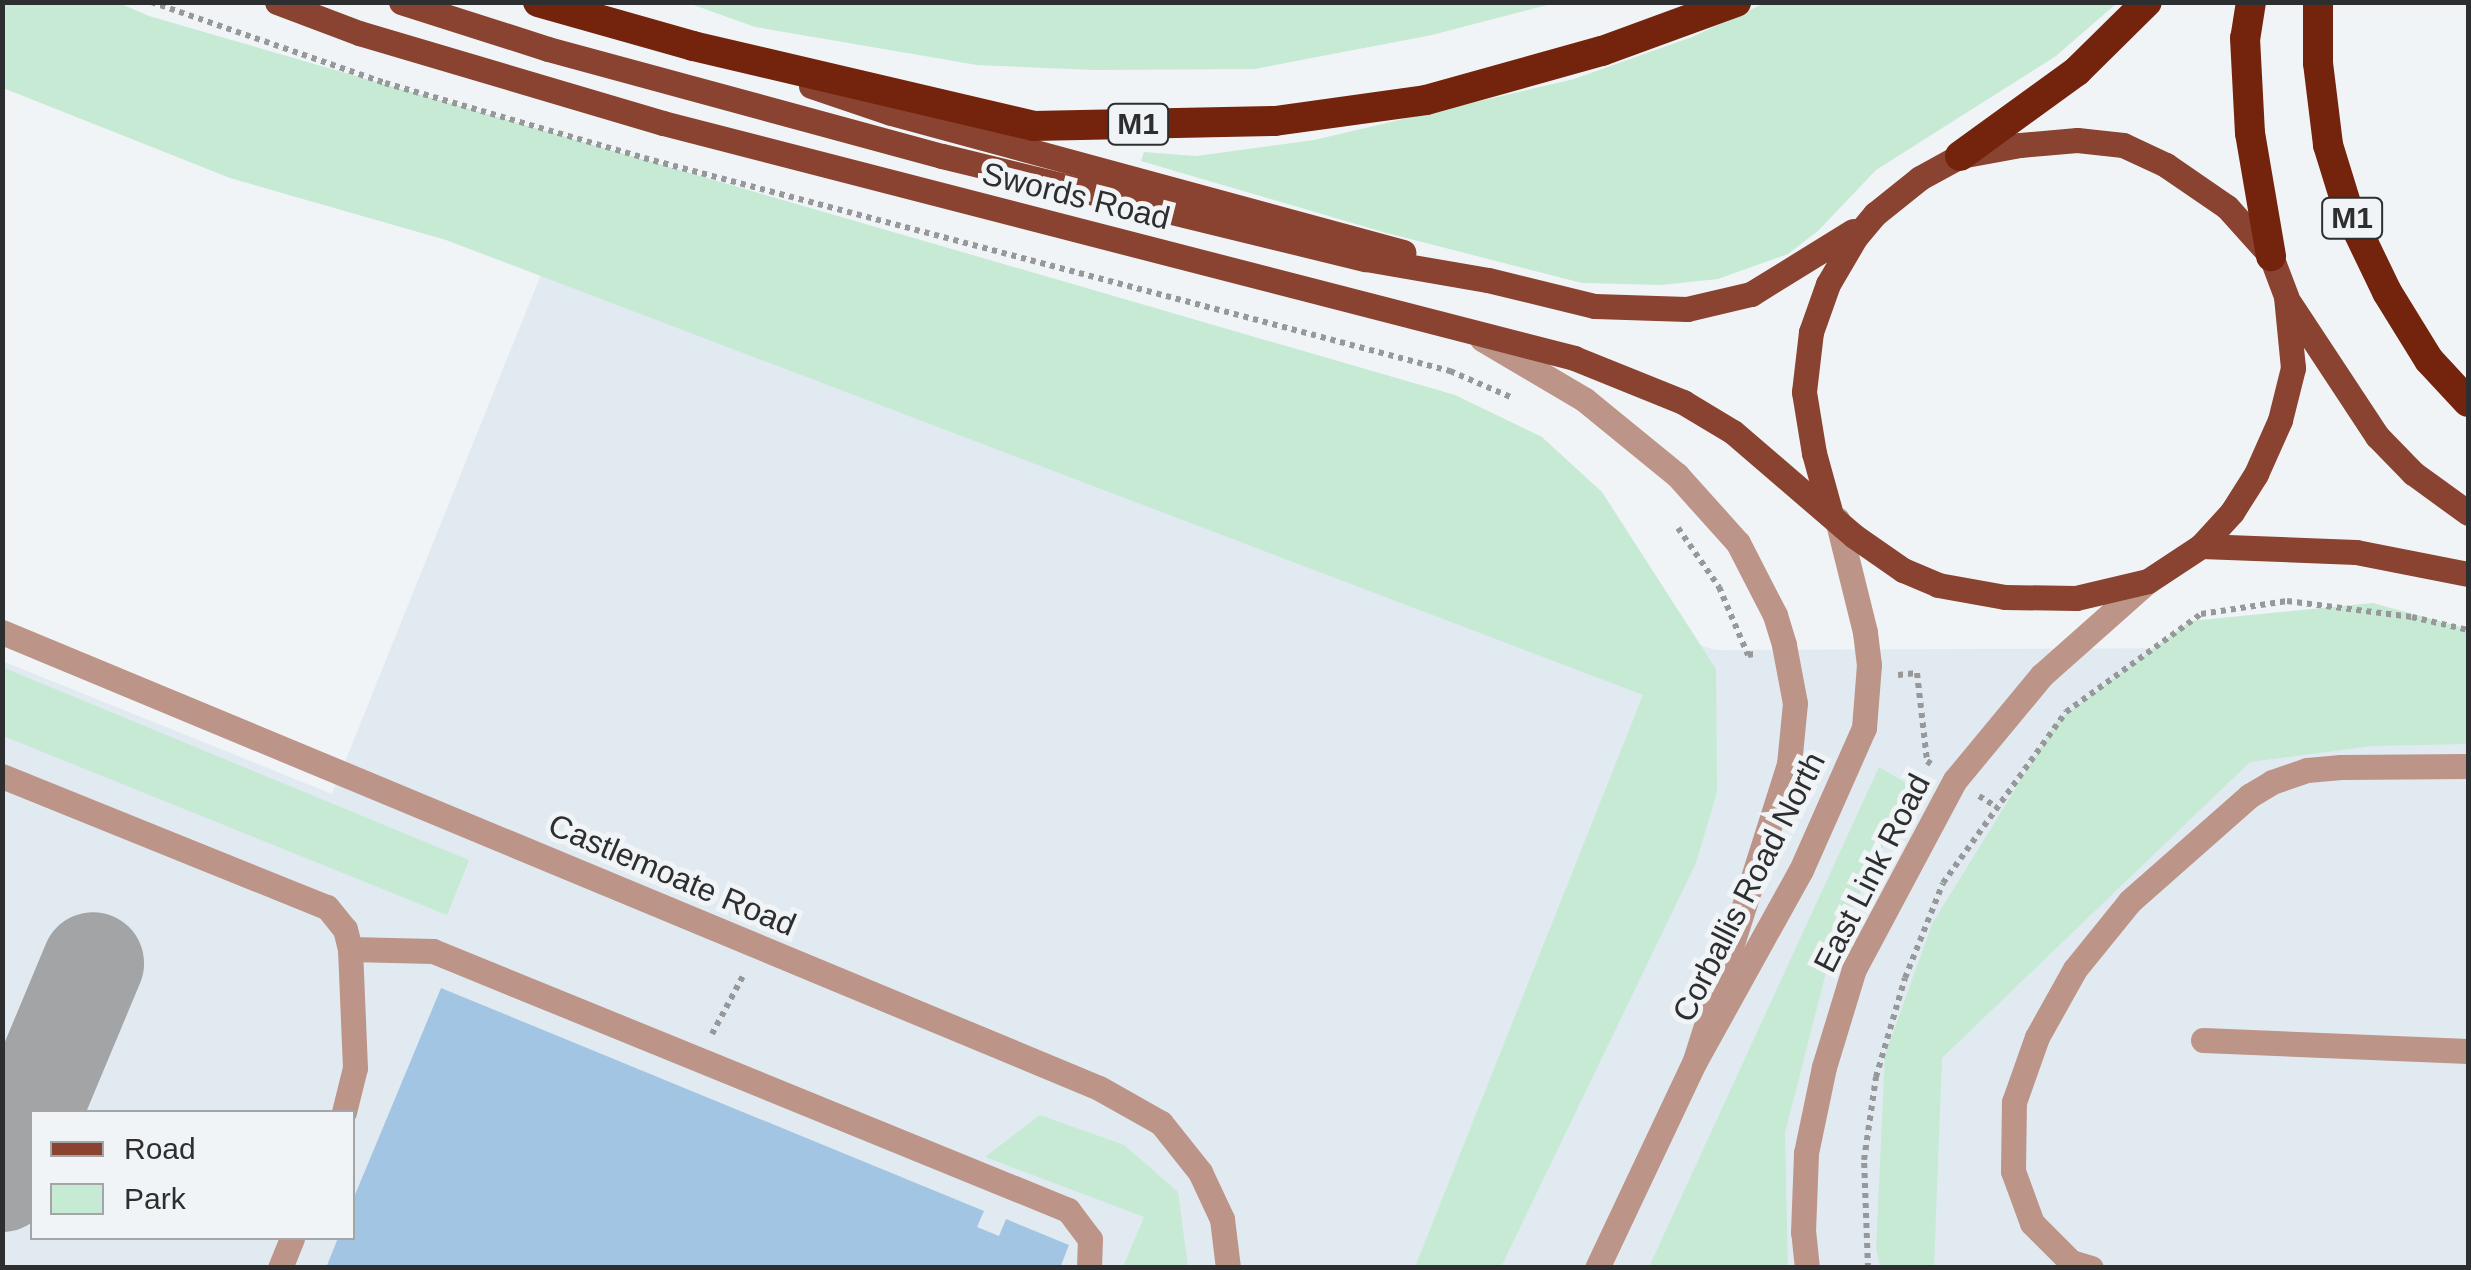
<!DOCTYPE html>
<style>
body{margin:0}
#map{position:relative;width:2471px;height:1270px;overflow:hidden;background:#f1f4f6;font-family:Arial,sans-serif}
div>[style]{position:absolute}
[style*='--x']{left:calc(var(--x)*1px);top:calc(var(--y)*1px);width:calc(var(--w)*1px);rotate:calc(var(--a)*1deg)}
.built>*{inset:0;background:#e1eaf1}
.green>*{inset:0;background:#c7ead5}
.taxiway>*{height:102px;margin:-51px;padding:0 51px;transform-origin:51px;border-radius:51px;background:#a2a4a6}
.building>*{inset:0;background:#a2c5e4}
.path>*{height:6px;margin-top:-3px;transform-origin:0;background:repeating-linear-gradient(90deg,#969899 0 5px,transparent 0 10px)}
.minor>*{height:25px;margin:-12.5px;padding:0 12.5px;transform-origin:12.5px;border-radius:12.5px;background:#bd9488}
.major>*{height:25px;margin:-12.5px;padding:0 12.5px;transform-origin:12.5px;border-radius:12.5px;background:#894330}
.highway>*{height:30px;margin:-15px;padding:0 15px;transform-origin:15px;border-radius:15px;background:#74240c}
span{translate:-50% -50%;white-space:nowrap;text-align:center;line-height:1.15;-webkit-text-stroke:10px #f1f4f6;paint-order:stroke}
.shield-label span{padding:2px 8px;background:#f1f4f6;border:2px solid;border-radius:8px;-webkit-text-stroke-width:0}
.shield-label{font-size:30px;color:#2d2e2f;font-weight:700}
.street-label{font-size:32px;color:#2d2e2f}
.frame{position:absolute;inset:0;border:5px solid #2d2e2f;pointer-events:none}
.legend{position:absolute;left:30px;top:1110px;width:325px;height:130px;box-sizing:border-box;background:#f1f4f6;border:2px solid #a3a5a6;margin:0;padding:12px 18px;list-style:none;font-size:30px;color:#2d2e2f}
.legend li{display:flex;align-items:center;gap:20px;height:50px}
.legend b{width:50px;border:2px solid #a3a5a6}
</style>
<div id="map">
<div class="built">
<div style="clip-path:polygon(evenodd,546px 262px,932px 377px,1715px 650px,2449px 647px,2468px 652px,2468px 1267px,3px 1267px,2px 661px,332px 794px,546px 262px,32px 1112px,352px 1112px,352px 1238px,32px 1238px,32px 1112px)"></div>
</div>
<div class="green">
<div style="clip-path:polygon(2px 3px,119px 3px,149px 16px,1455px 395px,1542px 437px,1602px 492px,1716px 669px,1717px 792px,1696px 863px,1501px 1267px,1415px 1267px,1643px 695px,446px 240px,230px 178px,3px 88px)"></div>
<div style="clip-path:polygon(688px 3px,1555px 3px,1432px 35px,1255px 69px,1094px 70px,977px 65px,755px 27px)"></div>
<div style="clip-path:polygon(1765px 3px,2117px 3px,2056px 56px,1876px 170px,1818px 231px,1788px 254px,1718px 279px,1661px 285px,1582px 283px,1383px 232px,1141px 161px,1144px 152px,1196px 156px,1314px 140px,1574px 79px,1692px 37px)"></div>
<div style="clip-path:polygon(2373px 603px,2468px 629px,2468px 744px,2373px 746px,2250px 762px,1942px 1058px,1934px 1267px,1880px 1267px,1876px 1248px,1885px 1055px,1932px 924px,2057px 721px,2190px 621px)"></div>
<div style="clip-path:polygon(2px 667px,469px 860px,447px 915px,3px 736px)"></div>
<div style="clip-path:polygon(1879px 767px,1913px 787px,1832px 949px,1785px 1133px,1788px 1267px,1649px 1267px)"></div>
<div style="clip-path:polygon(1040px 1115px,1124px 1145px,1178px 1192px,1188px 1267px,1123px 1267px,1144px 1217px,985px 1157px)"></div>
</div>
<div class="taxiway">
<div style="--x:2;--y:1181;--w:236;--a:-67.3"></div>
</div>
<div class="building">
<div style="clip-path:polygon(441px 988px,984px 1211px,977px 1227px,999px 1236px,1006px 1219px,1069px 1245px,1060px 1268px,326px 1268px,338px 1238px,352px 1238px,352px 1202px)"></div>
</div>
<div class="path">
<div style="--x:151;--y:2;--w:248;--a:19.1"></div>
<div style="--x:385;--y:83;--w:270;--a:16.1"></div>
<div style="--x:644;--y:158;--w:834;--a:14.8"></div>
<div style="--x:1450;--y:371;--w:69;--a:23.2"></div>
<div style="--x:1678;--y:528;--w:72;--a:55.2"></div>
<div style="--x:1719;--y:587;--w:74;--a:66.9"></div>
<div style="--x:1748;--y:655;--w:6;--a:-9"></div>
<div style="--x:1898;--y:675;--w:19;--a:-6"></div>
<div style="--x:1917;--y:673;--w:89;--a:83.5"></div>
<div style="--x:1927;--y:761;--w:5;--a:37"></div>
<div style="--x:1979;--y:796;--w:19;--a:32"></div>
<div style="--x:712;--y:1034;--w:68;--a:-61.9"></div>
<div style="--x:1868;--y:1268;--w:108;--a:-92.1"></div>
<div style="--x:1864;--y:1160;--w:84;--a:-81.8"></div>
<div style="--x:1876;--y:1077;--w:103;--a:-73.7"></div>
<div style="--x:1905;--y:978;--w:102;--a:-68.2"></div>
<div style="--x:1943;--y:883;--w:211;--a:-54.3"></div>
<div style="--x:2066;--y:712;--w:167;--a:-36"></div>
<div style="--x:2201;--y:614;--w:87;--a:-8.6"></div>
<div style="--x:2287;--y:601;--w:126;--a:7.3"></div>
<div style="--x:2412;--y:617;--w:57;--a:13.1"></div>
</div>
<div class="minor">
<div style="--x:1482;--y:339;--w:120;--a:30.6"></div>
<div style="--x:1585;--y:400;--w:119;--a:39.2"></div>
<div style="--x:1677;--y:475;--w:91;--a:48.1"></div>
<div style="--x:1738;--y:543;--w:81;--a:62.8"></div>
<div style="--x:1775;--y:615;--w:31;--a:73"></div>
<div style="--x:1784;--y:645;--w:59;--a:79.3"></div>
<div style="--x:1795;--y:703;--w:61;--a:95.6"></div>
<div style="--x:1789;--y:764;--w:312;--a:107.6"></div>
<div style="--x:2;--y:632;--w:1188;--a:22.57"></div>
<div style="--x:1099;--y:1088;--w:71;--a:29.4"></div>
<div style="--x:1161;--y:1123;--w:63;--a:51.5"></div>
<div style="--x:1200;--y:1172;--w:52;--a:64.9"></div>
<div style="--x:1222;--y:1219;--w:49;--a:83"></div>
<div style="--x:2;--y:776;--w:350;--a:22"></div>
<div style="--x:327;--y:907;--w:28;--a:51"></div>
<div style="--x:345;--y:929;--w:21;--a:76"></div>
<div style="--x:350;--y:949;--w:83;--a:1.4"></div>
<div style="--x:433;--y:951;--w:686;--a:22.19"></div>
<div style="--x:1068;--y:1210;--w:36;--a:53"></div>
<div style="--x:1090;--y:1239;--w:29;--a:92"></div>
<div style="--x:2203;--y:1040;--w:265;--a:2.4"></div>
<div style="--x:344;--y:1112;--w:45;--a:-76"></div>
<div style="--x:355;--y:1068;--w:119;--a:-92.4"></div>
<div style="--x:280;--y:1268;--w:32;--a:-68"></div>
<div style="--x:1597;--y:1268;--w:229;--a:-64.7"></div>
<div style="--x:1695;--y:1061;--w:218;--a:-61"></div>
<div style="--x:1801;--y:870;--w:155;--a:-66.1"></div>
<div style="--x:1864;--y:728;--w:63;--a:-85.5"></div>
<div style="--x:1869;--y:665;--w:33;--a:-97"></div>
<div style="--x:1865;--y:632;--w:116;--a:-103.9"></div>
<div style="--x:1807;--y:1268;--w:36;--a:-96"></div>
<div style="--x:1803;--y:1232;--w:79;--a:-87.8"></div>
<div style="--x:1806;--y:1153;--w:88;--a:-78.2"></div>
<div style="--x:1824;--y:1067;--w:102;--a:-73"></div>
<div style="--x:1854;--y:969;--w:214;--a:-61.9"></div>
<div style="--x:1955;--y:780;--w:136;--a:-50.4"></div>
<div style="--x:2042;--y:675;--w:142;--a:-41.6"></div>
<div style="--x:2091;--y:1268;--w:21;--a:-163"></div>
<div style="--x:2071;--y:1262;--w:55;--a:-135"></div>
<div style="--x:2032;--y:1223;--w:55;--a:-110.1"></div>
<div style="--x:2013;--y:1171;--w:69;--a:-89.2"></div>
<div style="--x:2014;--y:1102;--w:69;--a:-70.5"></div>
<div style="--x:2037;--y:1037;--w:78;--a:-60.8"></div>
<div style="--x:2075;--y:969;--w:87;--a:-51"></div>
<div style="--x:2130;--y:901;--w:159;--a:-41.4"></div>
<div style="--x:2249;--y:796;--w:27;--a:-31"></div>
<div style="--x:2272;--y:782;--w:37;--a:-19"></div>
<div style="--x:2307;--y:770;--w:34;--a:-5"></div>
<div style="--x:2341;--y:767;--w:127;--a:-0.5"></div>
</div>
<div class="major">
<div style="--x:277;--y:2;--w:88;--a:20.7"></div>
<div style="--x:359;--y:33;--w:317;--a:16.5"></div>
<div style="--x:663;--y:123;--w:941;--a:14.46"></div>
<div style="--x:1574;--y:358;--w:118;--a:22"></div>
<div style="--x:1683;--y:402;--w:58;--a:31"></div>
<div style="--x:1733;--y:432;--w:160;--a:40.7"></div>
<div style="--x:1854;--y:536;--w:60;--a:34.8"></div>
<div style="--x:1903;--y:570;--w:38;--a:23"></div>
<div style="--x:1938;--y:585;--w:68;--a:10.2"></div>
<div style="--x:2005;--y:597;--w:71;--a:0.8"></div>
<div style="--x:2076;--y:598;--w:74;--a:-13.3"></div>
<div style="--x:2148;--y:581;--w:64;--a:-33.4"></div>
<div style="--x:2201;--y:546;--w:46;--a:-47.6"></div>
<div style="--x:2232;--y:512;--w:45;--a:-57.7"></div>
<div style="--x:2256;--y:474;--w:59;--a:-66"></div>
<div style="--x:2280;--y:420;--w:54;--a:-76"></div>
<div style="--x:2293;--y:368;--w:72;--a:-95.6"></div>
<div style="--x:2286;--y:296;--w:43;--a:-110.6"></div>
<div style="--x:2271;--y:256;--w:66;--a:-131.9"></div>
<div style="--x:2227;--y:207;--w:74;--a:-145.5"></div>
<div style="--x:2166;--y:165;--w:47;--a:-155.1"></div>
<div style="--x:2123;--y:145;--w:46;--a:-173.8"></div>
<div style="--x:2077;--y:140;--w:57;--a:175"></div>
<div style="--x:2020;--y:145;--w:61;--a:169.6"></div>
<div style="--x:1960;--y:156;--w:46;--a:151.2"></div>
<div style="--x:1920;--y:178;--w:58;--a:141.3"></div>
<div style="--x:1875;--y:214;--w:31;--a:130"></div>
<div style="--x:1855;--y:238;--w:53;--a:120.4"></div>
<div style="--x:1828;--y:284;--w:51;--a:109.5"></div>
<div style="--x:1811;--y:332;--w:60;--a:96.7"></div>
<div style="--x:1804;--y:392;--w:62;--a:80.7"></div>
<div style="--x:1814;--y:453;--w:60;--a:74.6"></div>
<div style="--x:401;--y:2;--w:154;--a:17.7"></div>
<div style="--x:548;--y:49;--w:408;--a:15.2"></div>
<div style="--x:942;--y:156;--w:436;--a:13.7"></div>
<div style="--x:1366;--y:259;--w:124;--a:9.8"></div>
<div style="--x:1488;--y:280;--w:110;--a:13.7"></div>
<div style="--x:1595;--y:306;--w:92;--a:1.9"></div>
<div style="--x:1687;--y:309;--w:66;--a:-13.2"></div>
<div style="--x:1751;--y:294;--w:120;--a:-31.7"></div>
<div style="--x:811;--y:86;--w:84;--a:18.6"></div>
<div style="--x:891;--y:113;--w:531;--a:15.19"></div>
<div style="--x:2288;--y:301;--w:162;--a:56.6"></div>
<div style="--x:2377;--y:436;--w:52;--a:45.8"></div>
<div style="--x:2413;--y:473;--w:68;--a:36"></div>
<div style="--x:2201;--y:546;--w:155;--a:2.2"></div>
<div style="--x:2356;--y:552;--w:114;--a:11.1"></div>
</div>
<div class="highway">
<div style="--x:538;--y:2;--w:161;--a:15.8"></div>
<div style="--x:693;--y:46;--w:349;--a:13.2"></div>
<div style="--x:1033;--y:126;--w:242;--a:-1.2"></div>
<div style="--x:1275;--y:121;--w:152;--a:-7.9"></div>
<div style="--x:1426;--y:100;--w:183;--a:-15.6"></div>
<div style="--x:1602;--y:51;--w:143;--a:-20.1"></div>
<div style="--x:2251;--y:2;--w:36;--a:99"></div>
<div style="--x:2245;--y:38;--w:95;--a:87"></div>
<div style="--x:2250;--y:133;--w:125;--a:80.3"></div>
<div style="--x:2318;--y:2;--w:61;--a:90"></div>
<div style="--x:2318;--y:63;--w:83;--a:83"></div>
<div style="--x:2328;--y:145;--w:71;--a:72.8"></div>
<div style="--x:2349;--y:213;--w:88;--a:64.3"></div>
<div style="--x:2387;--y:292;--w:80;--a:58.3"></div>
<div style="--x:2429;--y:360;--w:57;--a:47.1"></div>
<div style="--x:1960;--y:156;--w:145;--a:-36"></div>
<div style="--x:2077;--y:71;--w:98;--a:-44.6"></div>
</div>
<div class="shield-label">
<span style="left:1138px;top:124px">M1</span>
<span style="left:2352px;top:218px">M1</span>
</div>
<div class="street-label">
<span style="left:1076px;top:196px;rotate:14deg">Swords Road</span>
<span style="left:1872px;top:873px;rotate:-63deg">East Link Road</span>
<span style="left:672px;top:875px;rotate:23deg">Castlemoate Road</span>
<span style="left:1749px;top:887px;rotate:-63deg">Corballis Road North</span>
</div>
<div class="frame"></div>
<ul class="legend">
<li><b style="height:12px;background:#894330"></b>Road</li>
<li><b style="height:28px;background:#c7ead5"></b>Park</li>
</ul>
</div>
